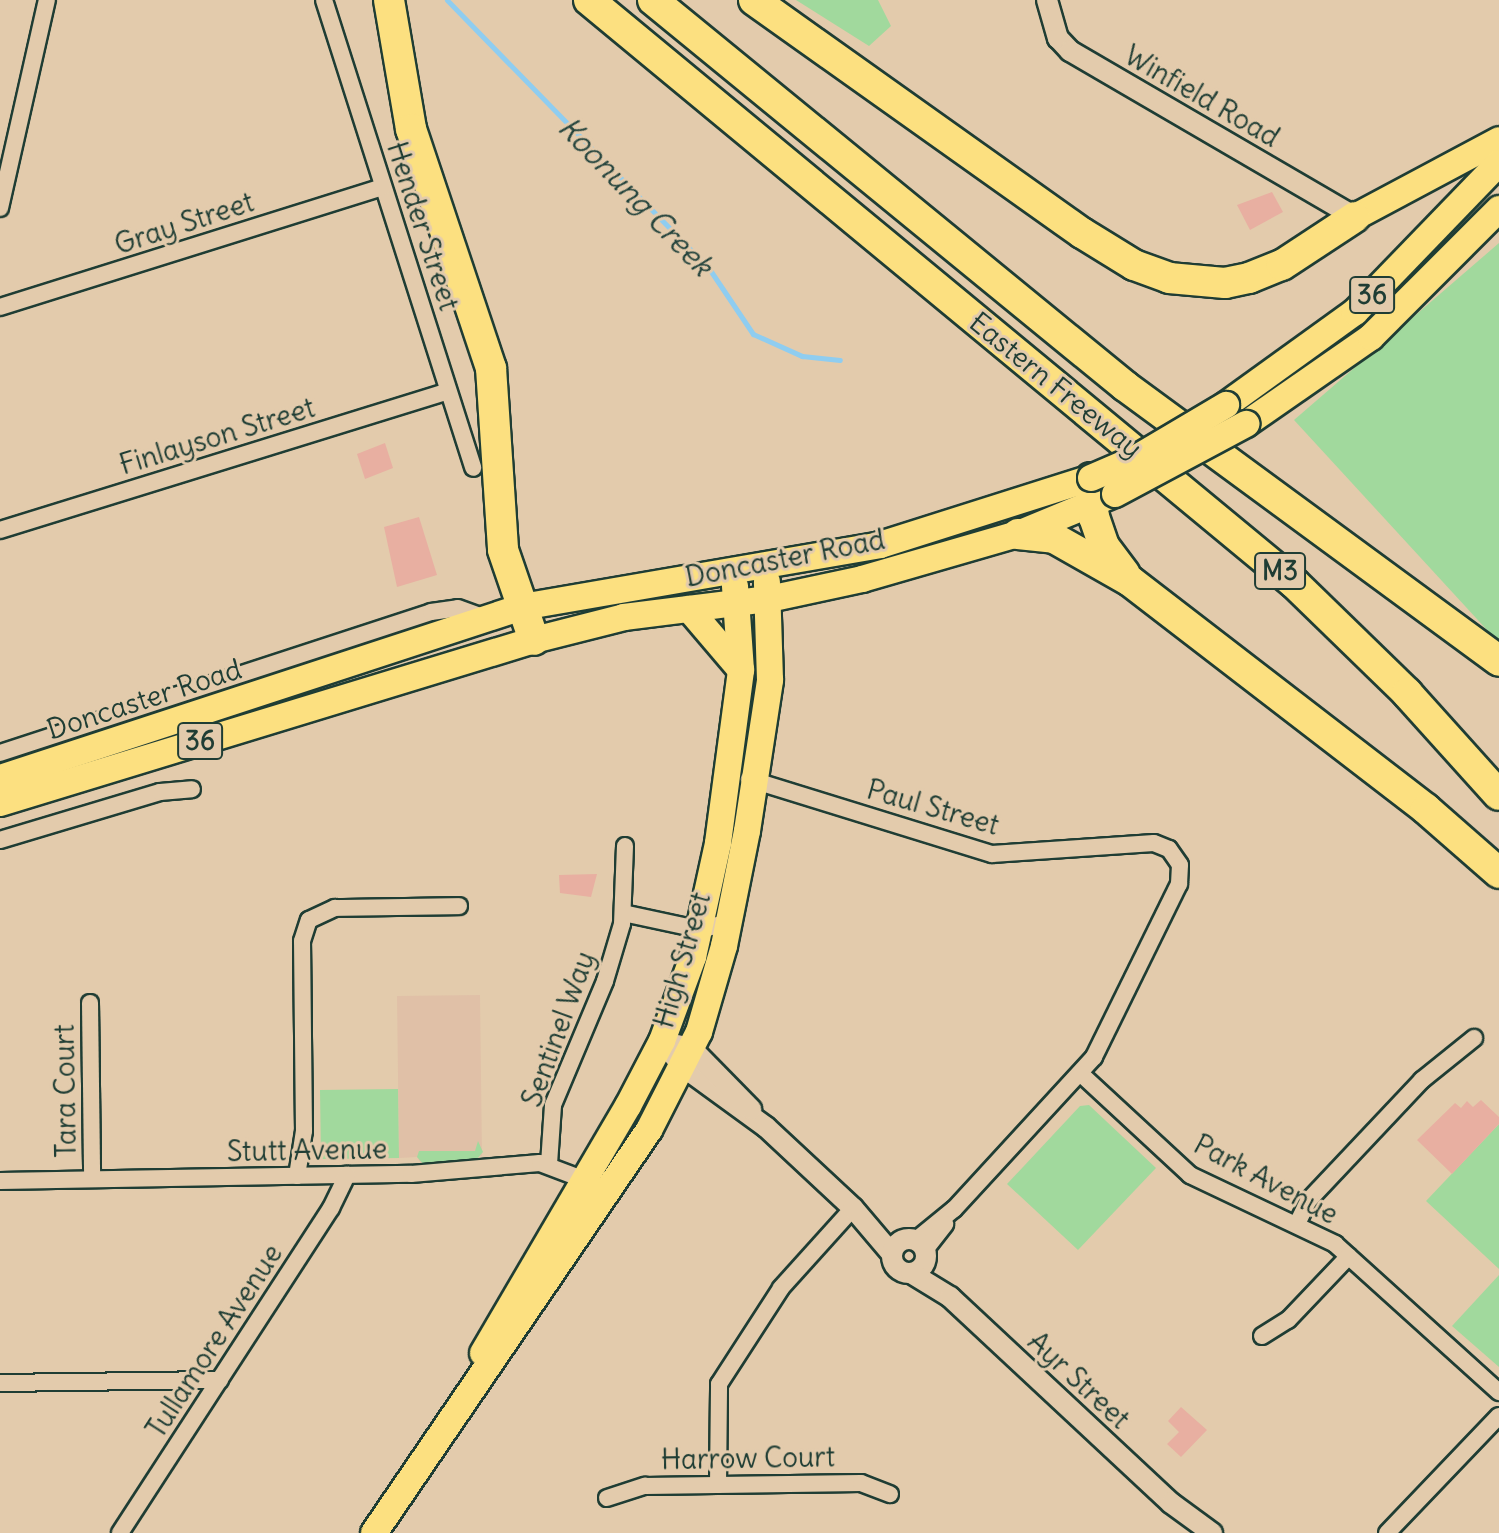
<!DOCTYPE html>
<style>
body{margin:0}
#map{position:relative;width:1499px;height:1533px;overflow:hidden;background:#e3cbac;font-family:Delius,sans-serif}
div>[style]{position:absolute}
[style*='--x']{left:calc(var(--x)*1px);top:calc(var(--y)*1px);width:calc(var(--w)*1px);rotate:calc(var(--a)*1deg)}
.built>*{inset:0;background:#e0c0a7}
.green>*{inset:0;background:#a1d99d}
.stream>*{height:5px;margin:-2.5px;padding:0 2.5px;transform-origin:2.5px;border-radius:2.5px;background:#8fcdf0}
.building>*{inset:0;background:#e8afa1}
.roads{filter:drop-shadow(2px 0 #1f3d34) drop-shadow(-2px 0 #1f3d34) drop-shadow(0 2px #1f3d34) drop-shadow(0 -2px #1f3d34)}
.minor>*{height:16px;margin:-8px;padding:0 8px;transform-origin:8px;border-radius:8px;background:#e3cbac}
.tertiary>*{height:20px;margin:-10px;padding:0 10px;transform-origin:10px;border-radius:10px;background:#e3cbac}
.tertiary>.ring{margin:-10px;padding:0;box-sizing:content-box;background:none;border:20px solid #e3cbac;border-radius:50%}
.primary>*{height:26px;margin:-13px;padding:0 13px;transform-origin:13px;border-radius:13px;background:#fce080}
.motorway>*{height:30px;margin:-15px;padding:0 15px;transform-origin:15px;border-radius:15px;background:#fce080}
.bridges{filter:drop-shadow(2px 0 #1f3d34) drop-shadow(-2px 0 #1f3d34) drop-shadow(0 2px #1f3d34) drop-shadow(0 -2px #1f3d34)}
.primary-bridge>*{height:26px;margin:-13px;padding:0 13px;transform-origin:13px;border-radius:13px;background:#fce080}
span{translate:-50% -50%;white-space:nowrap;text-align:center;line-height:1.15;-webkit-text-stroke:6px #e3cbac;paint-order:stroke}
.shield-label span{padding:2px 6px;background:#e3cbac;border:2px solid;border-radius:6px;-webkit-text-stroke-width:0}
.shield-label{font-size:26px;color:#1f3d34;font-weight:700}
.street-label{font-size:28px;color:#1f3d34}
.water-label{font-size:30px;color:#25443d;font-style:italic}
</style>
<div id="map">
<div class="built">
<div style="clip-path:polygon(480px 995px,482px 1156px,421px 1164px,417px 1157px,399px 1158px,397px 996px)"></div>
</div>
<div class="green">
<div style="clip-path:polygon(796px 0,878px 0,891px 26px,869px 46px)"></div>
<div style="clip-path:polygon(1499px 243px,1499px 643px,1294px 420px)"></div>
<div style="clip-path:polygon(398px 1089px,399px 1158px,321px 1159px,320px 1090px)"></div>
<div style="clip-path:polygon(1089px 1105px,1156px 1168px,1078px 1250px,1007px 1184px,1080px 1106px)"></div>
<div style="clip-path:polygon(1499px 1124px,1499px 1269px,1426px 1201px)"></div>
<div style="clip-path:polygon(478px 1141px,483px 1152px,476px 1160px,424px 1165px,417px 1157px,419px 1151px,475px 1151px)"></div>
<div style="clip-path:polygon(1499px 1275px,1499px 1367px,1452px 1326px)"></div>
</div>
<div class="stream">
<div style="--x:447;--y:0;--w:373;--a:45.7"></div>
<div style="--x:708;--y:267;--w:81;--a:56.1"></div>
<div style="--x:753;--y:334;--w:54;--a:24.2"></div>
<div style="--x:802;--y:356;--w:38;--a:6"></div>
</div>
<div class="building">
<div style="clip-path:polygon(1272px 192px,1283px 212px,1250px 230px,1237px 205px)"></div>
<div style="clip-path:polygon(385px 443px,393px 468px,365px 479px,357px 454px)"></div>
<div style="clip-path:polygon(419px 517px,437px 575px,397px 587px,384px 527px)"></div>
<div style="clip-path:polygon(597px 874px,591px 897px,560px 893px,559px 875px)"></div>
<div style="clip-path:polygon(1481px 1100px,1499px 1117px,1499px 1124px,1452px 1174px,1417px 1140px,1455px 1103px,1461px 1108px,1467px 1101px,1473px 1107px)"></div>
<div style="clip-path:polygon(1181px 1407px,1207px 1430px,1181px 1457px,1167px 1444px,1179px 1432px,1168px 1421px)"></div>
</div>
<div class="roads">
<div class="minor">
<div style="--x:324;--y:0;--w:491;--a:72.3"></div>
<div style="--x:0;--y:208;--w:213;--a:-77.3"></div>
<div style="--x:0;--y:307;--w:401;--a:-17.4"></div>
<div style="--x:0;--y:530;--w:469;--a:-17.2"></div>
<div style="--x:0;--y:753;--w:453;--a:-18.1"></div>
<div style="--x:431;--y:612;--w:27;--a:-8"></div>
<div style="--x:458;--y:608;--w:30;--a:20"></div>
<div style="--x:749;--y:779;--w:254;--a:17.2"></div>
<div style="--x:992;--y:854;--w:162;--a:-3.9"></div>
<div style="--x:1154;--y:843;--w:16;--a:22"></div>
<div style="--x:1169;--y:849;--w:19;--a:55"></div>
<div style="--x:1180;--y:865;--w:19;--a:93"></div>
<div style="--x:1179;--y:884;--w:193;--a:116.2"></div>
<div style="--x:1094;--y:1057;--w:207;--a:132.6"></div>
<div style="--x:954;--y:1209;--w:49;--a:140.8"></div>
<div style="--x:0;--y:840;--w:167;--a:-16.7"></div>
<div style="--x:160;--y:792;--w:32;--a:-5"></div>
<div style="--x:623;--y:913;--w:81;--a:12.1"></div>
<div style="--x:702;--y:930;--w:28;--a:-18"></div>
<div style="--x:90;--y:1003;--w:176;--a:89.3"></div>
<div style="--x:1081;--y:1074;--w:149;--a:42.8"></div>
<div style="--x:1190;--y:1175;--w:161;--a:25.4"></div>
<div style="--x:1335;--y:1244;--w:221;--a:42.1"></div>
<div style="--x:549;--y:1164;--w:59;--a:-86.1"></div>
<div style="--x:553;--y:1105;--w:134;--a:-67.2"></div>
<div style="--x:605;--y:981;--w:59;--a:-73.4"></div>
<div style="--x:622;--y:924;--w:78;--a:-87.8"></div>
<div style="--x:297;--y:1176;--w:46;--a:-81.2"></div>
<div style="--x:304;--y:1131;--w:190;--a:-90.6"></div>
<div style="--x:302;--y:941;--w:22;--a:-72"></div>
<div style="--x:309;--y:920;--w:29;--a:-25"></div>
<div style="--x:335;--y:908;--w:124;--a:-0.9"></div>
<div style="--x:0;--y:1181;--w:411;--a:-1"></div>
<div style="--x:411;--y:1174;--w:129;--a:-4.9"></div>
<div style="--x:540;--y:1163;--w:53;--a:20.8"></div>
<div style="--x:1297;--y:1224;--w:25;--a:-64"></div>
<div style="--x:1308;--y:1201;--w:166;--a:-46.7"></div>
<div style="--x:1422;--y:1080;--w:67;--a:-38.9"></div>
<div style="--x:925;--y:1250;--w:33;--a:-52"></div>
<div style="--x:1262;--y:1336;--w:31;--a:-32"></div>
<div style="--x:1288;--y:1320;--w:88;--a:-46.4"></div>
<div style="--x:0;--y:1383;--w:220;--a:-0.8"></div>
<div style="--x:718;--y:1485;--w:101;--a:-89.4"></div>
<div style="--x:719;--y:1384;--w:114;--a:-57.1"></div>
<div style="--x:781;--y:1288;--w:108;--a:-48"></div>
<div style="--x:607;--y:1498;--w:40;--a:-18"></div>
<div style="--x:645;--y:1486;--w:216;--a:-0.8"></div>
<div style="--x:861;--y:1483;--w:31;--a:21"></div>
<div style="--x:120;--y:1533;--w:387;--a:-57"></div>
<div style="--x:331;--y:1208;--w:37;--a:-64"></div>
<div style="--x:1387;--y:1533;--w:162;--a:-46.3"></div>
</div>
<div class="tertiary">
<div style="--x:1047;--y:0;--w:40;--a:74"></div>
<div style="--x:1058;--y:38;--w:18;--a:47"></div>
<div style="--x:1070;--y:51;--w:330;--a:30.2"></div>
<div style="--x:662;--y:1041;--w:32;--a:51"></div>
<div style="--x:682;--y:1066;--w:104;--a:36"></div>
<div style="--x:766;--y:1127;--w:119;--a:43"></div>
<div style="--x:853;--y:1208;--w:60;--a:49.7"></div>
<div style="--x:677;--y:1045;--w:14;--a:12"></div>
<div style="--x:691;--y:1048;--w:86;--a:45.5"></div>
<div class="ring" style="left:892px;top:1239px;width:14px;height:14px"></div>
<div style="--x:911;--y:1273;--w:46;--a:31.6"></div>
<div style="--x:950;--y:1297;--w:302;--a:43"></div>
<div style="--x:1171;--y:1503;--w:51;--a:36.2"></div>
</div>
<div class="primary">
<div style="--x:1355;--y:217;--w:163;--a:-28.1"></div>
<div style="--x:1226;--y:405;--w:159;--a:-35.8"></div>
<div style="--x:1355;--y:312;--w:207;--a:-46"></div>
<div style="--x:1246;--y:424;--w:152;--a:-34.8"></div>
<div style="--x:1371;--y:337;--w:181;--a:-45"></div>
<div style="--x:689;--y:609;--w:80;--a:49.6"></div>
<div style="--x:0;--y:778;--w:549;--a:-18.14"></div>
<div style="--x:522;--y:607;--w:363;--a:-9.8"></div>
<div style="--x:880;--y:545;--w:221;--a:-17.6"></div>
<div style="--x:0;--y:803;--w:558;--a:-16.97"></div>
<div style="--x:534;--y:640;--w:93;--a:-14.3"></div>
<div style="--x:624;--y:617;--w:146;--a:-7.1"></div>
<div style="--x:769;--y:599;--w:95;--a:-12.1"></div>
<div style="--x:862;--y:579;--w:162;--a:-16.1"></div>
<div style="--x:1018;--y:534;--w:102;--a:-22.5"></div>
<div style="--x:483;--y:1353;--w:286;--a:-59.6"></div>
<div style="--x:628;--y:1106;--w:73;--a:-62.4"></div>
<div style="--x:662;--y:1041;--w:90;--a:-69.7"></div>
<div style="--x:693;--y:957;--w:117;--a:-77.6"></div>
<div style="--x:718;--y:843;--w:175;--a:-82.4"></div>
<div style="--x:741;--y:670;--w:84;--a:-94.1"></div>
<div style="--x:374;--y:1533;--w:488;--a:-55.7"></div>
<div style="--x:649;--y:1130;--w:110;--a:-63"></div>
<div style="--x:699;--y:1032;--w:90;--a:-73.8"></div>
<div style="--x:724;--y:946;--w:117;--a:-78.7"></div>
<div style="--x:747;--y:831;--w:153;--a:-81.3"></div>
<div style="--x:770;--y:680;--w:98;--a:-91.8"></div>
</div>
<div class="motorway">
<div style="--x:389;--y:0;--w:131;--a:80.3"></div>
<div style="--x:411;--y:129;--w:252;--a:71.5"></div>
<div style="--x:491;--y:368;--w:182;--a:86.2"></div>
<div style="--x:503;--y:550;--w:95;--a:71"></div>
<div style="--x:589;--y:0;--w:915;--a:39.59"></div>
<div style="--x:1294;--y:583;--w:158;--a:44.2"></div>
<div style="--x:1407;--y:693;--w:137;--a:48"></div>
<div style="--x:653;--y:0;--w:610;--a:39.28"></div>
<div style="--x:1125;--y:386;--w:464;--a:36.3"></div>
<div style="--x:754;--y:0;--w:402;--a:35.4"></div>
<div style="--x:1082;--y:233;--w:61;--a:31.6"></div>
<div style="--x:1134;--y:265;--w:37;--a:20"></div>
<div style="--x:1169;--y:278;--w:56;--a:5.1"></div>
<div style="--x:1225;--y:283;--w:25;--a:-12"></div>
<div style="--x:1249;--y:278;--w:35;--a:-22"></div>
<div style="--x:1282;--y:265;--w:87;--a:-33.3"></div>
<div style="--x:1091;--y:478;--w:39;--a:86"></div>
<div style="--x:1094;--y:517;--w:31;--a:71"></div>
<div style="--x:1104;--y:546;--w:34;--a:53"></div>
<div style="--x:1018;--y:534;--w:36;--a:6"></div>
<div style="--x:1054;--y:538;--w:87;--a:29.5"></div>
<div style="--x:1130;--y:581;--w:374;--a:37.6"></div>
<div style="--x:1426;--y:809;--w:97;--a:41.2"></div>
</div>
</div>
<div class="bridges">
<div class="primary-bridge">
<div style="--x:1091;--y:478;--w:48;--a:-23.4"></div>
<div style="--x:1135;--y:459;--w:106;--a:-30.7"></div>
<div style="--x:1115;--y:494;--w:149;--a:-28.1"></div>
</div>
</div>
<div class="shield-label">
<span style="left:1372px;top:295px">36</span>
<span style="left:1280px;top:571px">M3</span>
<span style="left:200px;top:741px">36</span>
</div>
<div class="street-label">
<span style="left:1202px;top:96px;rotate:30deg">Winfield Road</span>
<span style="left:184px;top:223px;rotate:-18deg">Gray Street</span>
<span style="left:423px;top:226px;rotate:72deg">Hender Street</span>
<span style="left:1056px;top:385px;rotate:39deg">Eastern Freeway</span>
<span style="left:217px;top:436px;rotate:-17deg">Finlayson Street</span>
<span style="left:785px;top:558px;rotate:-11deg">Doncaster Road</span>
<span style="left:144px;top:699px;rotate:-18deg">Doncaster Road</span>
<span style="left:933px;top:807px;rotate:16deg">Paul Street</span>
<span style="left:682px;top:960px;rotate:-74deg">High Street</span>
<span style="left:558px;top:1029px;rotate:-70deg">Sentinel Way</span>
<span style="left:65px;top:1091px;rotate:-91deg">Tara Court</span>
<span style="left:307px;top:1150px;rotate:-1deg">Stutt Avenue</span>
<span style="left:1266px;top:1179px;rotate:28deg">Park Avenue</span>
<span style="left:214px;top:1341px;rotate:-57deg">Tullamore Avenue</span>
<span style="left:1079px;top:1380px;rotate:43deg">Ayr Street</span>
<span style="left:748px;top:1458px;rotate:-1deg">Harrow Court</span>
</div>
<div class="water-label">
<span style="left:636px;top:196px;rotate:46deg">Koonung Creek</span>
</div>
</div>
